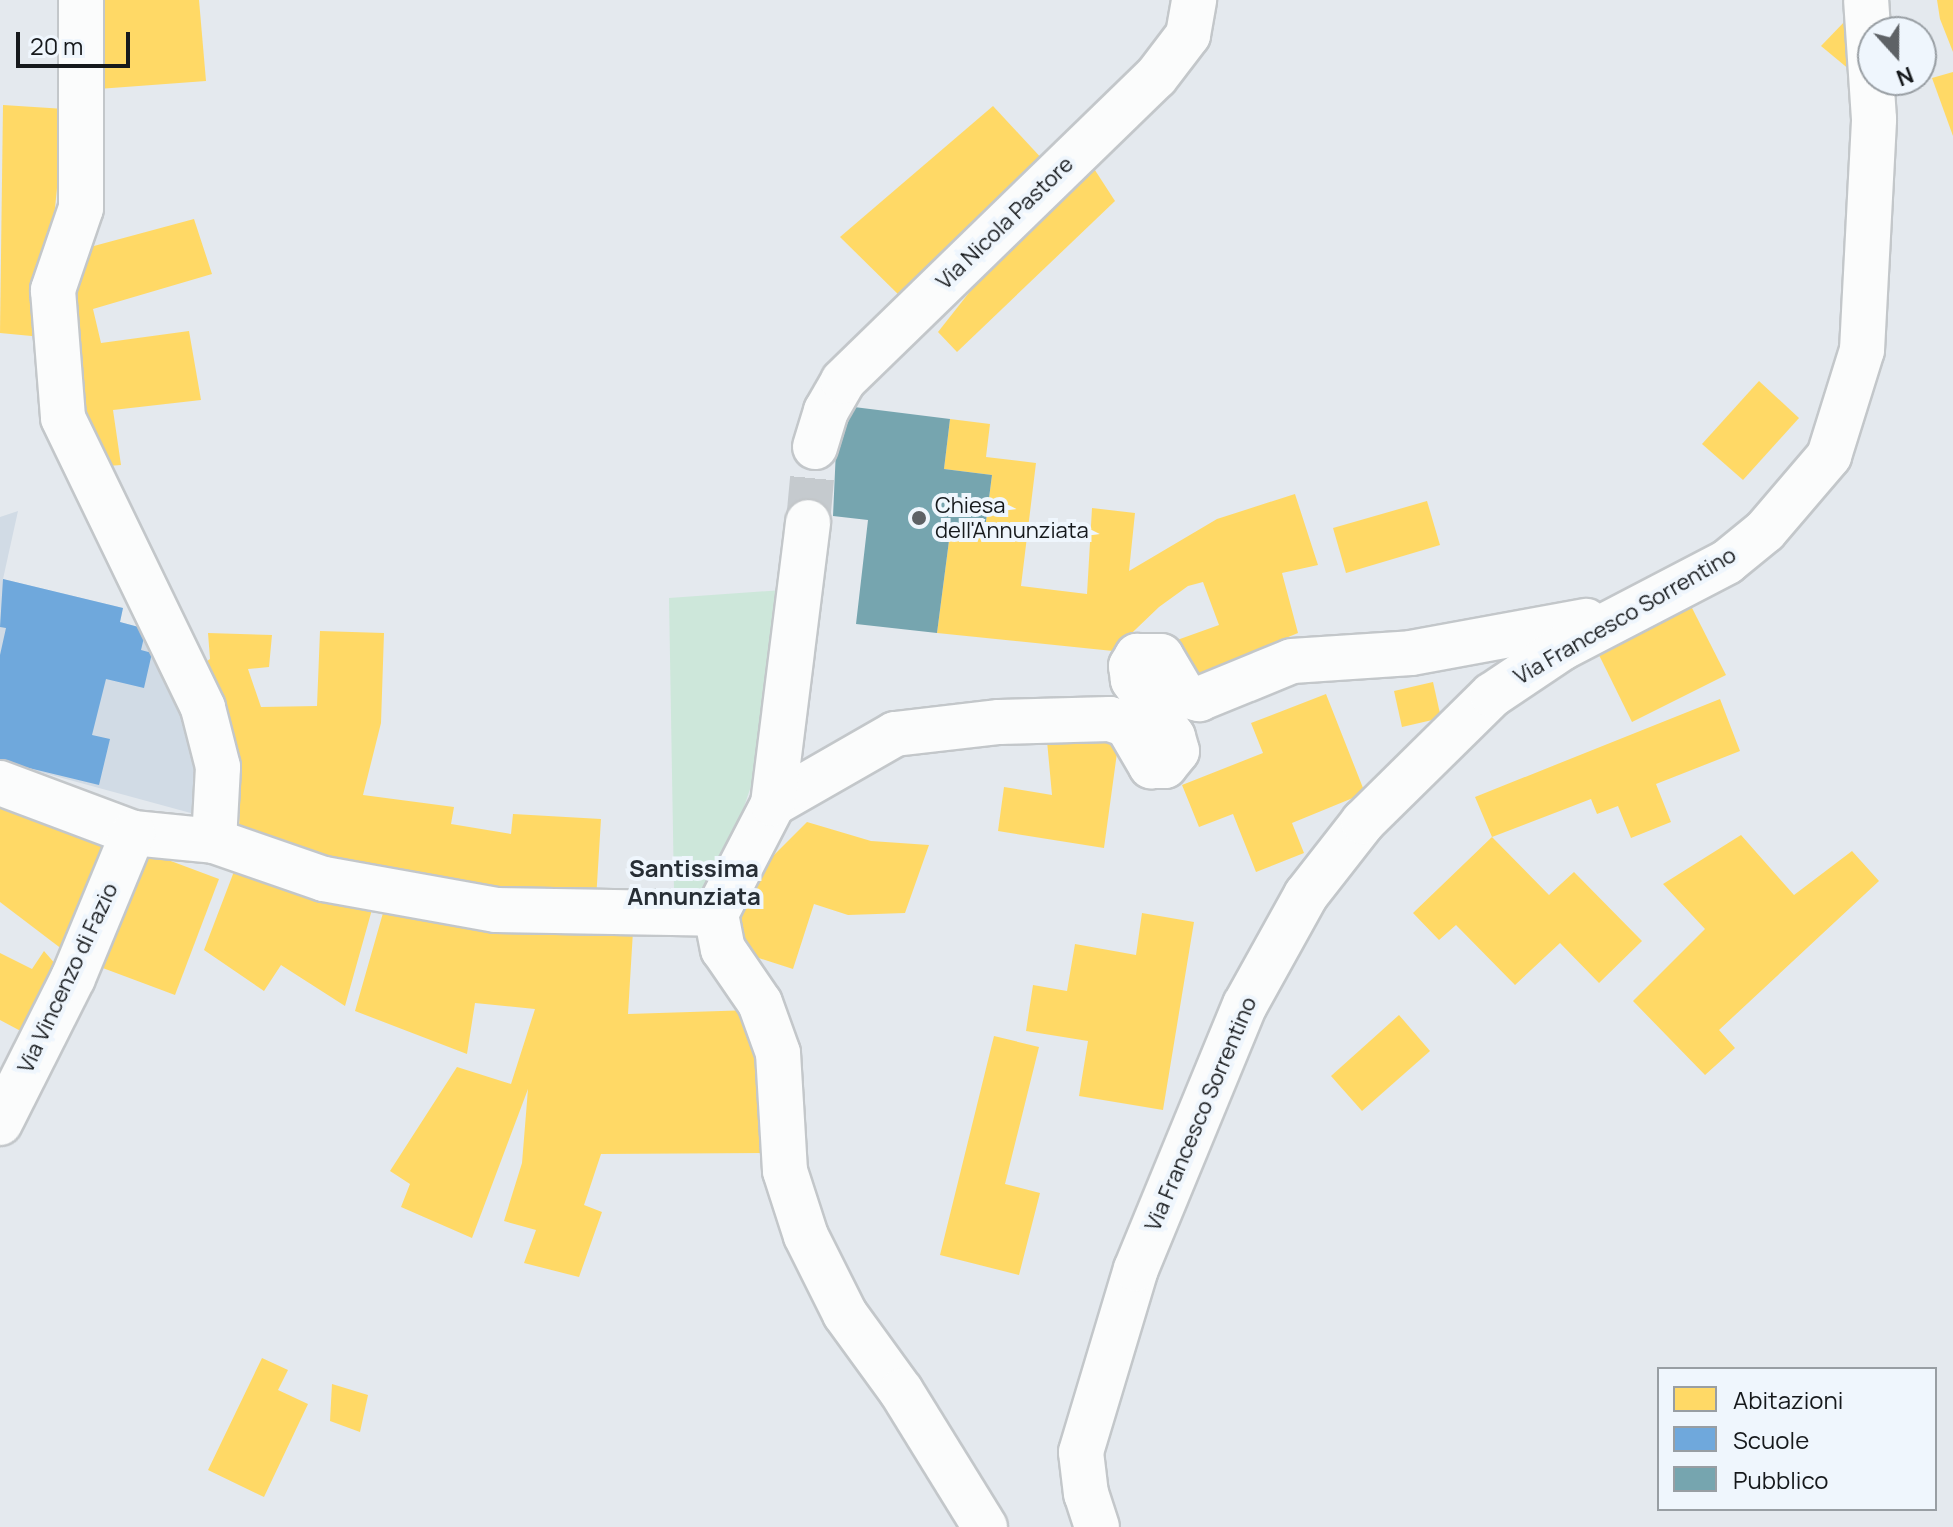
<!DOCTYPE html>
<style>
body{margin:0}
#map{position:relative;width:1953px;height:1527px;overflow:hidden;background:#e4e9ee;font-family:Manrope,sans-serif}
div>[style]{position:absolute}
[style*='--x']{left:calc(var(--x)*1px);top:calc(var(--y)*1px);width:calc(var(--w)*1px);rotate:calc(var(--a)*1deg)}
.built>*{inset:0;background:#d1dbe5}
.green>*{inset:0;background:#cde7da}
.homes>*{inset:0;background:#ffd966}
.schools>*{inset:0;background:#6fa8dc}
.public>*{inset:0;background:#76a5af}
.minor-tunnel>*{height:44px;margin-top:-22px;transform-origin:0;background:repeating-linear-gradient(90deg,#c5cace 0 44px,transparent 0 66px)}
.roads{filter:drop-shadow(2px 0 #c3c7ca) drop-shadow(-2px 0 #c3c7ca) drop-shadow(0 2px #c3c7ca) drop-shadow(0 -2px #c3c7ca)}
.minor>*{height:44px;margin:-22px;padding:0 22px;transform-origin:22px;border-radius:22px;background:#fbfcfc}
.dots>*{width:22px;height:22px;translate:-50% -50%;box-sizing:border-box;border:4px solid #eff6fd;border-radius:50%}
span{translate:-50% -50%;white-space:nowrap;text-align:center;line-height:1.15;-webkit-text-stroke:8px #eff6fd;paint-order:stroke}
.street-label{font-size:22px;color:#16191c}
.poi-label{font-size:22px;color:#16191c}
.left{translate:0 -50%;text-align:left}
.neighbourhood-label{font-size:24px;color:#272e35;font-weight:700}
.legend{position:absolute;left:1657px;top:1367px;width:280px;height:144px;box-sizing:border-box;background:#eff6fd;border:2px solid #989ea3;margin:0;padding:10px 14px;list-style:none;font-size:24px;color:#16191c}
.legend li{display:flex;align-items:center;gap:16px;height:40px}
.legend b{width:40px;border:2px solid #989ea3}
.north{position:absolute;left:1857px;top:16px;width:80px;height:80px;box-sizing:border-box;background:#eff6fd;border:2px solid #989ea3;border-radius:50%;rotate:159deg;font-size:22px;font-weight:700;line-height:32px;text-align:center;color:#16191c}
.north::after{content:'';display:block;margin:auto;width:28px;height:36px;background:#5e6266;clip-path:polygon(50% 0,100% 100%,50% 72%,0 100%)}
.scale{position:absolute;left:16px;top:32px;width:114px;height:36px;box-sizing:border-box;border:4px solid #16191c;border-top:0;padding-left:10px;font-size:24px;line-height:28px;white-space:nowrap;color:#16191c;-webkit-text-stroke:6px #eff6fd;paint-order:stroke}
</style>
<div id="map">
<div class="built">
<div style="clip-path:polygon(18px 511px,3px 579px,123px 608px,120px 622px,146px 629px,201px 746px,198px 815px,0 761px,0 517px)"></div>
</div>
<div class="green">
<div style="clip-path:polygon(783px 590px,756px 771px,733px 840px,703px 895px,674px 891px,669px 598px)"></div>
</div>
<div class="homes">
<div style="clip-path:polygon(91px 0,199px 0,206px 81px,98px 89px)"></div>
<div style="clip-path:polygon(1937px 0,1953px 0,1953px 52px,1940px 19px)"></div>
<div style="clip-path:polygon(1847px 19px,1856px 75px,1821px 46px)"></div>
<div style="clip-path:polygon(1953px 72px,1953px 136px,1932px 78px)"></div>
<div style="clip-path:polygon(3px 105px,65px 109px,42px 337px,0 333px)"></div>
<div style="clip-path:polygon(993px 106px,1045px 162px,906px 302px,840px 237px)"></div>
<div style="clip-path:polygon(1091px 164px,1115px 201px,957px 352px,938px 332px,1024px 223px)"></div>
<div style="clip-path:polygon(194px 219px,212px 274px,93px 309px,101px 343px,189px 331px,201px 400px,113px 410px,121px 465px,94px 467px,67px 317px,79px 250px)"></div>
<div style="clip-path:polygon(1759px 381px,1799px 418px,1743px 480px,1702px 444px)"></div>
<div style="clip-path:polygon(950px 419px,990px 424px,986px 457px,1036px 463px,1021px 586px,1087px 594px,1092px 508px,1135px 513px,1129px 571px,1217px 519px,1295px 494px,1318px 565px,1282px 573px,1298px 633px,1184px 680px,1166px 644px,1219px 625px,1203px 582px,1188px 586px,1159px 607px,1113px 651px,937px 633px,950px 533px,984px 537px,992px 475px,944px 469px)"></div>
<div style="clip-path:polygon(1427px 501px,1440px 545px,1346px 573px,1333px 528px)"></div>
<div style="clip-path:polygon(1690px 604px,1726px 675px,1632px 722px,1597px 651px)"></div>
<div style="clip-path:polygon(320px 631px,384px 633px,381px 723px,363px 795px,454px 807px,451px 824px,511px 834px,513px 814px,601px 819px,596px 900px,508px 894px,239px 844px,240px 766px,194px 670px,210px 659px,208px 633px,272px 635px,269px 667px,248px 669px,261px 707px,317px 706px)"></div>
<div style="clip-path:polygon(1433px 682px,1441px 718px,1402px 727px,1394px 691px)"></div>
<div style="clip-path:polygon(1326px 694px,1365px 793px,1292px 823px,1304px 853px,1256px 872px,1233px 814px,1199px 827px,1182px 785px,1263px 753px,1251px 723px)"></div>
<div style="clip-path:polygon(1720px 699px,1740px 751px,1656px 784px,1671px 822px,1631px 838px,1618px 806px,1597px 814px,1591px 799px,1492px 837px,1475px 797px)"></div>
<div style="clip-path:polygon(1046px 730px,1120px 731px,1104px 848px,998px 831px,1004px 787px,1052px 795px)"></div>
<div style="clip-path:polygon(0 795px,116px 849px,71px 956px,0 902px)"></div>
<div style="clip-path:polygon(807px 822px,871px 841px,929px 845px,905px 913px,848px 915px,814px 904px,793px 969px,734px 950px,751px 878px)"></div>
<div style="clip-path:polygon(1741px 835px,1794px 895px,1852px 851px,1879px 881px,1719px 1030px,1735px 1048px,1705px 1075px,1633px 1001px,1705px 929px,1663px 884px)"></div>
<div style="clip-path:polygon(1492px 837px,1549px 895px,1574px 872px,1642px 941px,1599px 983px,1560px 943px,1515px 985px,1456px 925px,1439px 940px,1413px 913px)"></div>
<div style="clip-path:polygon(136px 848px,219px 879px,175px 995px,92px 964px)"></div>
<div style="clip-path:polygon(238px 861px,373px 906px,345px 1006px,281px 965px,264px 991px,204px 950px)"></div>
<div style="clip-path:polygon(385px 906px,633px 931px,628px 1014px,752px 1010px,760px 1044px,764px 1153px,601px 1154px,584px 1205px,602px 1212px,579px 1277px,524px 1263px,536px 1230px,504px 1221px,522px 1163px,528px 1089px,472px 1238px,401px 1207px,410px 1184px,390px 1171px,457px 1067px,511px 1084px,535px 1009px,475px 1003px,467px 1054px,355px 1011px)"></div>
<div style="clip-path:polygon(1142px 913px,1194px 922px,1163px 1110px,1079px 1096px,1088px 1041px,1026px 1031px,1033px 985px,1067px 991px,1075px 944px,1136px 955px)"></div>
<div style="clip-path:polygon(44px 951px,64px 974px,32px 1037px,0 1020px,0 953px,32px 969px)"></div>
<div style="clip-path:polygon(1399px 1015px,1430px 1051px,1362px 1111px,1331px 1076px)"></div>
<div style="clip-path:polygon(994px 1036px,1039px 1047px,1005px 1184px,1040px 1193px,1019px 1275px,940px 1255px)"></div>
<div style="clip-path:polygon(262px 1358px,288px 1370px,278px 1390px,308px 1404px,264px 1497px,208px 1470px)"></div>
<div style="clip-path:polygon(332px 1384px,368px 1395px,360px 1432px,330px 1421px)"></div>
</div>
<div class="schools">
<div style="clip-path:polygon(3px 579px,123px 608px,120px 622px,146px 629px,141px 650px,152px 653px,144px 688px,106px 679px,92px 735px,110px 739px,99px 785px,0 761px,0 655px,6px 628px,0 627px)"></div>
</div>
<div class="public">
<div style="clip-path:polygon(838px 405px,950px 419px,944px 469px,992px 475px,984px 537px,950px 533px,937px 633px,856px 624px,868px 520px,833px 516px)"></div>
</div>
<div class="minor-tunnel">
<div style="--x:808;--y:522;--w:75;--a:-84.7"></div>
</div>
<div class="roads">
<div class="minor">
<div style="--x:81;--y:0;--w:208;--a:90"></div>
<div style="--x:81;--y:208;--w:87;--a:108.9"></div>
<div style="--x:53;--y:290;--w:128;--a:85.5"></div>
<div style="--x:63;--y:418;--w:322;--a:64.2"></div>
<div style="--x:203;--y:708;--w:61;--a:75.7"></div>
<div style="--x:218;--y:767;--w:74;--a:93.1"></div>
<div style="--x:815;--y:447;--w:38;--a:-73"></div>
<div style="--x:826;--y:411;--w:34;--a:-60"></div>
<div style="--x:843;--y:381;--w:436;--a:-44.2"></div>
<div style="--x:1156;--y:77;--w:53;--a:-52.7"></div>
<div style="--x:1188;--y:35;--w:36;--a:-80"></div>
<div style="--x:0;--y:783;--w:142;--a:20.6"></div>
<div style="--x:133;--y:833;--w:81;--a:5.6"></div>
<div style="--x:214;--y:841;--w:116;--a:19.1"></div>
<div style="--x:324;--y:879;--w:175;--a:10.2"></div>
<div style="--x:496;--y:910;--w:220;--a:1"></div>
<div style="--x:773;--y:804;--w:141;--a:-29.8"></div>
<div style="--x:895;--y:734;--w:105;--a:-6.6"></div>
<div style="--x:999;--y:722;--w:111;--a:-1.5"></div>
<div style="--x:1110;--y:719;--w:18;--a:19"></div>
<div style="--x:1127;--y:725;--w:48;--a:59.7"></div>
<div style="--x:1151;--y:766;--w:14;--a:0"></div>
<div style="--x:1165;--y:766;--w:19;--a:-51"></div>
<div style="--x:1177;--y:751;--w:15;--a:-106"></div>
<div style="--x:1173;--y:737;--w:70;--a:-125.1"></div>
<div style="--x:1133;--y:680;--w:14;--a:-98"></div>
<div style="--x:1131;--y:666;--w:12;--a:-59"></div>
<div style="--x:1137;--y:656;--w:24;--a:0"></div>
<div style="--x:1161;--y:656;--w:45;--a:59.5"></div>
<div style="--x:1184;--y:695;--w:16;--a:15"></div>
<div style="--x:1199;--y:699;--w:100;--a:-22.2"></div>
<div style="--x:1292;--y:661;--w:119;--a:-3.8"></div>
<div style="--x:1411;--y:653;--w:178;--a:-10.4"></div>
<div style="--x:716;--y:914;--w:36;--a:79"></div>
<div style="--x:723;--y:949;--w:65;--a:55.6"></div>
<div style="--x:760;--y:1003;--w:53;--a:70.2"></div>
<div style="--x:778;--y:1053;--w:118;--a:86.6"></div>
<div style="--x:785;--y:1171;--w:68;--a:72.1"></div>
<div style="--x:806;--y:1236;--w:87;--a:63.4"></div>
<div style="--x:845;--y:1314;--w:95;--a:54"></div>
<div style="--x:901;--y:1391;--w:160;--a:58.3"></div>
<div style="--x:716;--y:914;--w:124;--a:-62.6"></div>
<div style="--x:773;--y:804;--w:284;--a:-82.9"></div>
<div style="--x:0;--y:1123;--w:162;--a:-63.3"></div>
<div style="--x:73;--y:978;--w:157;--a:-67.5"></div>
<div style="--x:1097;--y:1527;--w:35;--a:-108"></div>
<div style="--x:1086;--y:1494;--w:42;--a:-96.8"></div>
<div style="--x:1081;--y:1452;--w:191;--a:-73.3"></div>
<div style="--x:1136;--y:1269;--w:286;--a:-67.6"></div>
<div style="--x:1245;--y:1005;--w:126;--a:-61"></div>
<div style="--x:1306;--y:895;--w:93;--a:-52"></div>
<div style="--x:1363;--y:822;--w:181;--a:-44.6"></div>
<div style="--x:1492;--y:695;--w:84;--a:-33.9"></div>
<div style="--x:1562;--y:648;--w:186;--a:-27.5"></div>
<div style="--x:1727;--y:562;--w:49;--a:-39.2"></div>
<div style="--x:1765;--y:531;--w:99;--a:-49.5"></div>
<div style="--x:1829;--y:456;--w:111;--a:-72.7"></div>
<div style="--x:1862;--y:350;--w:231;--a:-87"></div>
<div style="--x:1874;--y:119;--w:119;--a:-93.8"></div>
</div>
</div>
<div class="dots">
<div style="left:919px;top:518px;background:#5e6266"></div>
</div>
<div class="street-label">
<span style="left:1005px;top:223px;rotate:-44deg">Via Nicola Pastore</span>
<span style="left:1625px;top:616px;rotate:-30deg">Via Francesco Sorrentino</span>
<span style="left:68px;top:978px;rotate:-65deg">Via Vincenzo di Fazio</span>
<span style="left:1201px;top:1114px;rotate:-67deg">Via Francesco Sorrentino</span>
</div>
<div class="poi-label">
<span class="left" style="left:935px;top:518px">Chiesa<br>dell'Annunziata</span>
</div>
<div class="neighbourhood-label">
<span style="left:694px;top:882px">Santissima<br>Annunziata</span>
</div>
<ul class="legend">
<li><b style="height:22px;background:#ffd966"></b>Abitazioni</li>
<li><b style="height:22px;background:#6fa8dc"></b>Scuole</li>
<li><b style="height:22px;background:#76a5af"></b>Pubblico</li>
</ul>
<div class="north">N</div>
<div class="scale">20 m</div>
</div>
